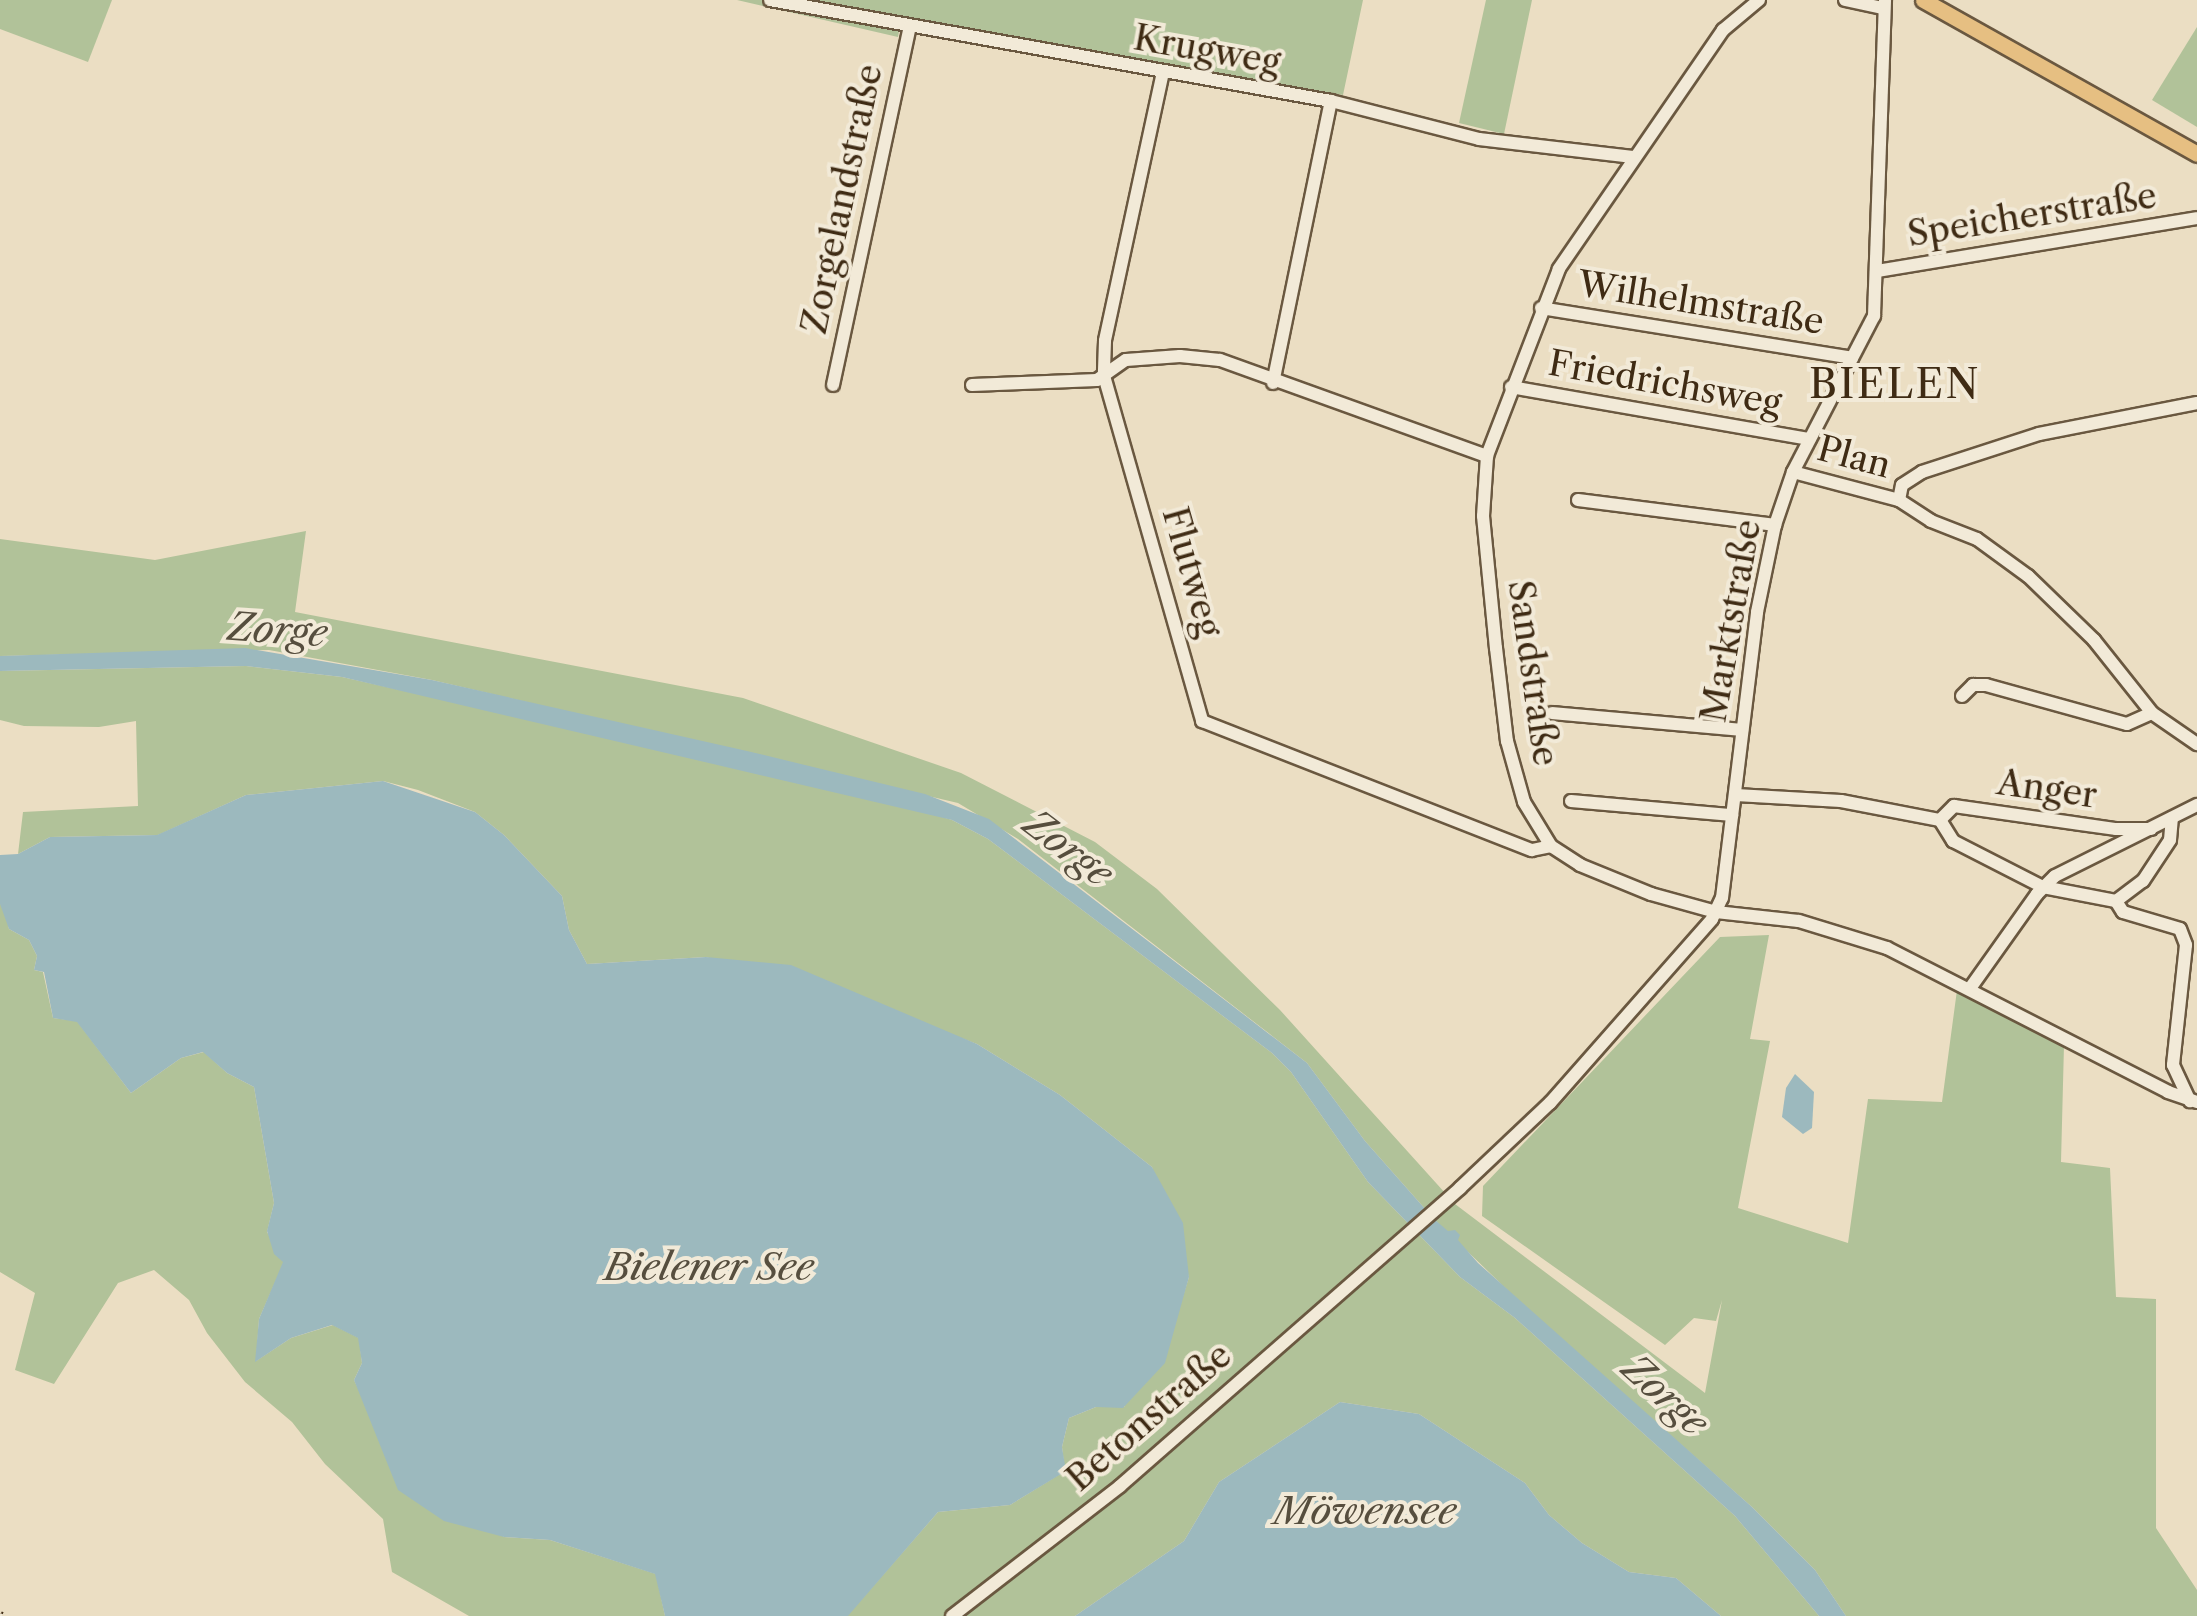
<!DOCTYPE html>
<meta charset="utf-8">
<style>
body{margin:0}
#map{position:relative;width:2197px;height:1616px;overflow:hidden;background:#ebdec3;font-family:"Libre Caslon Text",serif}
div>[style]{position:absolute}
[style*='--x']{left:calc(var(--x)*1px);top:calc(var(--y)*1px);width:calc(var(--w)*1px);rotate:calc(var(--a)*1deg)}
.green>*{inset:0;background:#b1c299}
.water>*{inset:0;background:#9cb9be}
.roads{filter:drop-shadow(2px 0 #6a5840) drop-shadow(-2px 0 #6a5840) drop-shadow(0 2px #6a5840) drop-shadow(0 -2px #6a5840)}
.minor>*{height:12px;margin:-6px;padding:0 6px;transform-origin:6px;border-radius:6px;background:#f2ead8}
.major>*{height:15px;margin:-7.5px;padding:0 7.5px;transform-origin:7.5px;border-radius:7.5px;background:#e6bf82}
.rail>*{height:8px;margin-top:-4px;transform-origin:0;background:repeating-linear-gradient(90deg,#f2ead8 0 11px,#3f2b14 0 22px);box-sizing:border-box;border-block:2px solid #3f2b14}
span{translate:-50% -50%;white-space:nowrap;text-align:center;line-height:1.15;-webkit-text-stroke:8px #f2ead8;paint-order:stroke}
.street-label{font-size:35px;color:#3f2b14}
.water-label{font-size:38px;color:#564e3e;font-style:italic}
.quarter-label{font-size:40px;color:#3f2b14;letter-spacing:2.5px}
</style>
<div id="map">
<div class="green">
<div style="clip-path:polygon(0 0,112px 0,88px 62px,0 29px)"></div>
<div style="clip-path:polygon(737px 0,1363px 0,1343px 95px,901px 20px,898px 37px)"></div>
<div style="clip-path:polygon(1486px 0,1532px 0,1504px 134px,1459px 123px)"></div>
<div style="clip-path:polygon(2197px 27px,2197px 127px,2152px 100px)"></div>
<div style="clip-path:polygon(306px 531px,295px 612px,743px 698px,961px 773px,1095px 842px,1157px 889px,1280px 1010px,1455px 1204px,1705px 1393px,1722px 1300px,1716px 1321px,1694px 1318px,1665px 1345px,1482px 1216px,1483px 1186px,1720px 937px,1769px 935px,1750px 1039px,1770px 1041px,1738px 1208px,1848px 1243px,1868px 1099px,1942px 1102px,1957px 990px,2064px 1045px,2061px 1162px,2110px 1168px,2116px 1297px,2156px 1299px,2156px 1528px,2197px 1590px,2197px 1616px,1846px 1616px,1815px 1570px,1752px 1507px,1525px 1307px,1434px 1219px,1365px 1141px,1307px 1063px,1018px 839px,958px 803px,432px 680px,269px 650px,0 656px,0 539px,155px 560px)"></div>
<div style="clip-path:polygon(246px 666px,342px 677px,593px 733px,922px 811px,952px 820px,988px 839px,1272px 1053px,1291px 1072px,1368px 1182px,1460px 1277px,1515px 1318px,1735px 1516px,1819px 1616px,1721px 1616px,1676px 1578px,1629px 1572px,1582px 1543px,1549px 1515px,1525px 1483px,1419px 1414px,1340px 1402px,1219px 1482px,1184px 1541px,1075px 1616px,847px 1616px,938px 1512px,1010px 1505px,1065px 1471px,1062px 1447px,1069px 1418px,1096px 1407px,1124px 1407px,1179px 1309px,1189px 1277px,1152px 1167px,1060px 1095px,977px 1044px,916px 1021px,706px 957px,587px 964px,569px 930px,562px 896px,504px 835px,475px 812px,418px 790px,383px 781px,246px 795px,158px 835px,50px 837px,18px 854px,23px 812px,138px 806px,136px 721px,99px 727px,24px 726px,0 720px,0 671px)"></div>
<div style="clip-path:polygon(0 904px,4px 905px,9px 929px,29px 940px,37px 956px,34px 970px,43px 972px,53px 1018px,77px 1021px,131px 1093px,181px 1058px,204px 1052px,227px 1073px,254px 1087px,274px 1203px,267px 1232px,284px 1262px,259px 1319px,256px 1361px,291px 1338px,333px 1325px,359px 1338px,362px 1363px,354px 1380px,376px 1425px,504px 1537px,550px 1540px,656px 1574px,665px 1616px,469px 1616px,392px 1572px,383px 1519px,325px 1464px,292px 1422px,245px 1382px,207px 1333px,189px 1300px,154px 1270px,118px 1283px,54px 1384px,15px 1370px,35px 1293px,0 1272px)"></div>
</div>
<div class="water">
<div style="clip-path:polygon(245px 648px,432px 680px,747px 751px,925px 794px,989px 819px,1307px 1063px,1365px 1141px,1434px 1219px,1448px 1231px,1455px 1230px,1460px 1235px,1458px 1240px,1478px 1263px,1752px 1507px,1815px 1570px,1846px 1616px,1819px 1616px,1735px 1516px,1515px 1318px,1460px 1277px,1368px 1182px,1291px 1072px,1272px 1053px,988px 839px,952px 820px,342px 677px,246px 666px,0 671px,0 656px)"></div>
<div style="clip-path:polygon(383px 781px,475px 812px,504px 835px,562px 896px,569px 930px,587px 964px,706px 957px,791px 965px,977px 1044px,1060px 1095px,1152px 1167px,1183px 1223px,1189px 1277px,1165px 1363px,1123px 1408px,1096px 1407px,1069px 1418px,1062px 1447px,1066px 1471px,1010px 1505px,938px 1512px,848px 1616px,665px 1616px,655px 1574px,550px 1540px,504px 1537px,444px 1521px,398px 1490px,354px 1380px,362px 1363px,358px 1338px,332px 1325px,291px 1338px,255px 1362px,259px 1319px,283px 1262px,274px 1254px,267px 1231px,274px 1203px,254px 1087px,227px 1073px,203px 1052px,181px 1058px,131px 1093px,77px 1022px,53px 1018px,44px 972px,34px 970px,37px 956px,29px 940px,9px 929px,0 904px,0 855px,18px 854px,50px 837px,157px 835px,246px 795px)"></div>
<div style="clip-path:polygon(1795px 1074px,1814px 1092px,1812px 1128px,1803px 1134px,1782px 1117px,1786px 1088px)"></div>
<div style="clip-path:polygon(1340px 1402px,1419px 1414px,1525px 1483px,1549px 1515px,1582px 1543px,1629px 1572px,1676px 1578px,1721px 1616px,1075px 1616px,1184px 1541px,1219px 1482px)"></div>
</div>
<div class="roads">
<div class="minor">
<div style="--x:770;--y:0;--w:570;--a:10.21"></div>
<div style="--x:1331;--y:101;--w:153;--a:14.4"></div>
<div style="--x:1479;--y:139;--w:155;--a:6.7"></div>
<div style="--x:1759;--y:0;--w:47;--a:140.2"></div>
<div style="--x:1723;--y:30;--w:290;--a:124.5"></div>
<div style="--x:1559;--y:269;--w:200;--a:111.1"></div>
<div style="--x:1487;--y:456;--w:60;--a:93.8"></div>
<div style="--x:1483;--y:516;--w:133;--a:84.4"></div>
<div style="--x:1496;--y:648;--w:94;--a:83.3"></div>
<div style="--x:1507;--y:741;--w:63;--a:74.4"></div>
<div style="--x:1524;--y:802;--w:52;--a:58.5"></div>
<div style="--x:1551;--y:846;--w:35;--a:33"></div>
<div style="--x:1580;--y:865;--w:77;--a:22.2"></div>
<div style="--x:1651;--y:894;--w:67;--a:15.5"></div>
<div style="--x:1716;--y:912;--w:83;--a:6.2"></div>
<div style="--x:1799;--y:921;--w:92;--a:17.1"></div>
<div style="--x:1887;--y:948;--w:316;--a:27.1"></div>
<div style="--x:2168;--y:1092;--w:31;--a:19"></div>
<div style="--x:1845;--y:0;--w:39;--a:12"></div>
<div style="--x:1163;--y:72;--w:275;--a:102.2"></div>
<div style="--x:1105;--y:341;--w:35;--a:92"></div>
<div style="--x:1104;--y:376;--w:359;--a:74.1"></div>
<div style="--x:1202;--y:721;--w:354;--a:21.4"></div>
<div style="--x:1532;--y:850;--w:19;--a:-12"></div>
<div style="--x:1877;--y:271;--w:324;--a:-9.4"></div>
<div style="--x:1541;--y:308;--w:315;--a:9.1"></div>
<div style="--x:1273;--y:383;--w:288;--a:-78.4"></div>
<div style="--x:833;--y:385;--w:367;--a:-77.9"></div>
<div style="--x:972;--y:385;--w:125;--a:-2.3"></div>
<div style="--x:1097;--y:380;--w:35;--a:-35"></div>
<div style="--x:1126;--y:360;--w:54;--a:-4.2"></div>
<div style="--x:1180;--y:356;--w:40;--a:5.7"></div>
<div style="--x:1220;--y:360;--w:284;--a:19.8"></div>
<div style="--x:1511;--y:387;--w:303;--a:9.9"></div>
<div style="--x:1793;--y:472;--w:110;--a:14.8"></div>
<div style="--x:1578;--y:500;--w:199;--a:7.2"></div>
<div style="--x:1899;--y:500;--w:38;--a:33"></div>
<div style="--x:1931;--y:521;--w:49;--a:21.4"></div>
<div style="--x:1977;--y:539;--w:63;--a:36"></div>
<div style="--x:2028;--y:576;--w:92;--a:44.1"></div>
<div style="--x:2094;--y:640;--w:93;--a:51.5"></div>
<div style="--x:2152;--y:713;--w:55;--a:34.6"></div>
<div style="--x:1899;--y:500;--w:15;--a:-79"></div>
<div style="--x:1902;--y:485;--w:24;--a:-33"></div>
<div style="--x:1922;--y:472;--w:123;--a:-18"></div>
<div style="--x:2039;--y:434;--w:161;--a:-11.1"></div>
<div style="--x:1962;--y:696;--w:16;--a:-45"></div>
<div style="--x:1973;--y:685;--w:13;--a:0"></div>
<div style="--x:1986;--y:685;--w:146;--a:15.5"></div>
<div style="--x:2127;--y:724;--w:27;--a:-24"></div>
<div style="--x:1552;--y:713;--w:191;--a:5.1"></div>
<div style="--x:1736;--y:795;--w:105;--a:3.3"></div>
<div style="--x:1841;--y:801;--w:101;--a:10.9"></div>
<div style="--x:1940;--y:820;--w:20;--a:-45"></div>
<div style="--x:1954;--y:806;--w:164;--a:8.1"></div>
<div style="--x:2116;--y:829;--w:35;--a:0"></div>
<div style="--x:1571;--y:801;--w:162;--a:5"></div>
<div style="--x:1940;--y:820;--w:25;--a:58"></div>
<div style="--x:1953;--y:841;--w:101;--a:27.1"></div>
<div style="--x:2043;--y:887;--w:74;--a:10.9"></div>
<div style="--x:2116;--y:901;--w:34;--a:-37"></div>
<div style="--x:2143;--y:881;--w:49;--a:-56.6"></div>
<div style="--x:2170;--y:840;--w:22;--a:-85"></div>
<div style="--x:2116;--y:901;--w:13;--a:58"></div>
<div style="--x:2123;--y:912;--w:59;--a:16.6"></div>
<div style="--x:2180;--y:929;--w:17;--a:69"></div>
<div style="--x:2186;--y:945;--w:121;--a:96.2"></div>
<div style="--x:2173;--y:1065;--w:40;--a:65"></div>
<div style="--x:1971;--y:987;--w:114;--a:-54.6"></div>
<div style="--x:2037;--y:894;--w:25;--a:-45"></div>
<div style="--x:2055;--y:876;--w:159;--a:-26.6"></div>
<div style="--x:952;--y:1616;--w:212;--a:-37.7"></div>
<div style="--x:1120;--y:1486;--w:452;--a:-41.2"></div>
<div style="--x:1460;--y:1188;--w:124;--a:-43.4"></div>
<div style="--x:1550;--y:1103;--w:245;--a:-48.6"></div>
<div style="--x:1712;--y:919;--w:23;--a:-65"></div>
<div style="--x:1722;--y:898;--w:288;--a:-83"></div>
<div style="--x:1757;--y:612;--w:89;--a:-78.3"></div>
<div style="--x:1775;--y:525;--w:56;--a:-71.2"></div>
<div style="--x:1793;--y:472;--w:176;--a:-62.6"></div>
<div style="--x:1874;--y:316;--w:316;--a:-88"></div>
</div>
<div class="major">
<div style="--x:1923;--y:0;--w:314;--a:29.3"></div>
</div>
</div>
<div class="rail">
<div style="--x:0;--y:1615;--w:2;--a:27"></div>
</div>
<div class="street-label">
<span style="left:1207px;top:50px;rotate:10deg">Krugweg</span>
<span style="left:842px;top:199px;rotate:-78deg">Zorgelandstraße</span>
<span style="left:2032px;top:215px;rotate:-9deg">Speicherstraße</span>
<span style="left:1701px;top:303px;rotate:9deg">Wilhelmstraße</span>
<span style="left:1665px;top:383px;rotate:10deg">Friedrichsweg</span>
<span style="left:1854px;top:457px;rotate:15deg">Plan</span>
<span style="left:1192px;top:572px;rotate:74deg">Flutweg</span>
<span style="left:1731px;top:621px;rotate:-80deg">Marktstraße</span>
<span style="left:1533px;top:673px;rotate:82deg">Sandstraße</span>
<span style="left:2047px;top:789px;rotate:8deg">Anger</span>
<span style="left:1149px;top:1417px;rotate:-41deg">Betonstraße</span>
</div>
<div class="water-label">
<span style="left:277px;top:630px;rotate:4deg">Zorge</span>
<span style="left:1068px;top:848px;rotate:37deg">Zorge</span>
<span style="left:709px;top:1267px">Bielener See</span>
<span style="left:1665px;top:1395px;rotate:42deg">Zorge</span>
<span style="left:1365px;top:1511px">Möwensee</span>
</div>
<div class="quarter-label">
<span style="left:1895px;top:384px">BIELEN</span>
</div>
</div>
